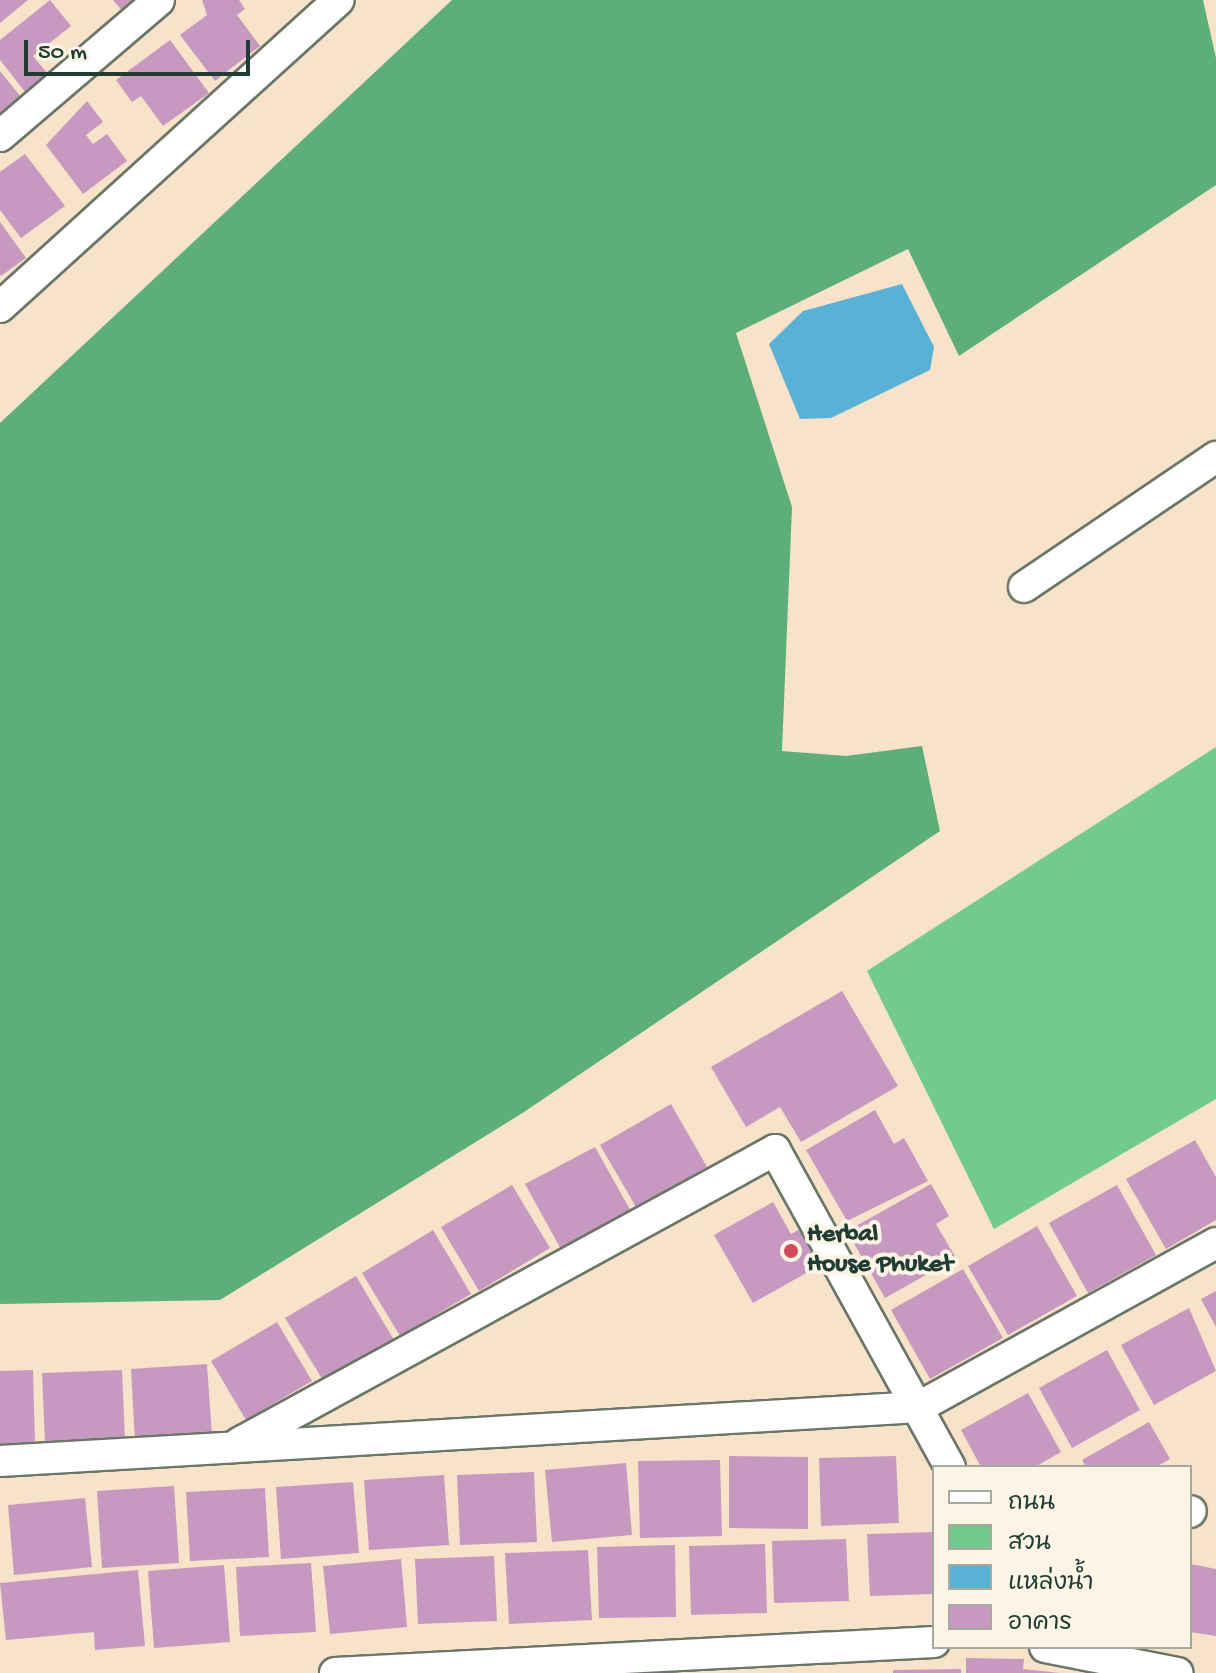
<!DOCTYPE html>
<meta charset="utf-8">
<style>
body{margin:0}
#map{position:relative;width:1216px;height:1673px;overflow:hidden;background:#f6e3c9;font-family:"Gochi Hand","Playpen Sans Thai",sans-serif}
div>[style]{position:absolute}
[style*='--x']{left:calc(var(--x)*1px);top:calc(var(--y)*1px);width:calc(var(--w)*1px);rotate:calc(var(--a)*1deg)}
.green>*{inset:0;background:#72ca8f}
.forest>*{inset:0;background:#5dae7a}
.water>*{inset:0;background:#59b2d6}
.building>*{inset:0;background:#c799c0}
.roads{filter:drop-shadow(2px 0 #6a7768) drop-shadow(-2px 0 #6a7768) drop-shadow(0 2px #6a7768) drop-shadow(0 -2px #6a7768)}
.minor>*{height:30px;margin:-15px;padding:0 15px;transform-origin:15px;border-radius:15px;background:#fff}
.dots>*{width:22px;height:22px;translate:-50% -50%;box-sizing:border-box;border:4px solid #fcf5e5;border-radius:50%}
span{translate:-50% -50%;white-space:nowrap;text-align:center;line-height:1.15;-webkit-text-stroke:8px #fcf5e5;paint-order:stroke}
.poi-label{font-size:26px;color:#1f3d34;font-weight:700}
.left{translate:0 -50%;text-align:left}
.legend{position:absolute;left:932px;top:1465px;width:260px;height:184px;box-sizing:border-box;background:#fcf5e5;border:2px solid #a4ab9e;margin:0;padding:10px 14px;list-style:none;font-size:24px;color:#1f3d34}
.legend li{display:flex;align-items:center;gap:16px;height:40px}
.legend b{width:40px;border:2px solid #a4ab9e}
.scale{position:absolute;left:24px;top:40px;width:226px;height:36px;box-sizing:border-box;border:4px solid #1f3d34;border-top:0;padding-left:10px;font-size:24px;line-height:28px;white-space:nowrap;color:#1f3d34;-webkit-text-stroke:6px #fcf5e5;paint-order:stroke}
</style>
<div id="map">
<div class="green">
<div style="clip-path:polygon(1216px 747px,1216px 1099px,994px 1229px,867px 971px)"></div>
</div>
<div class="forest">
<div style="clip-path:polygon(452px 0,1203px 0,1216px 58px,1216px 185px,959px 356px,908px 249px,736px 333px,792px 507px,782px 751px,846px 756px,922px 746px,940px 831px,524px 1112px,220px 1300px,0 1304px,0 423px)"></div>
</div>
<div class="water">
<div style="clip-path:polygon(902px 284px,934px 347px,930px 370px,831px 418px,800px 419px,769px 344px,803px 311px)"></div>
</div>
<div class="building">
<div style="clip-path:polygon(0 0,28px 0,0 23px)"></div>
<div style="clip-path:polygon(50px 0,71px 26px,33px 56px,52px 79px,29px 97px,0 60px,0 40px)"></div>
<div style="clip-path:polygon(113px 0,144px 0,126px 15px)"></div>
<div style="clip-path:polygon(202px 0,239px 0,245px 9px,237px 15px,260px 46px,215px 81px,180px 35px,207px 15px)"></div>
<div style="clip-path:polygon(170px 40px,209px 93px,163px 126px,141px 96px,132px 102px,116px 80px)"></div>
<div style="clip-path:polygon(0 71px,24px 101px,3px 117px,0 114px)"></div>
<div style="clip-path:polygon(87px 101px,103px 122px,86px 135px,93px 144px,107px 134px,127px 161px,83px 194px,46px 145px)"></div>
<div style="clip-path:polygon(25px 154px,65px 206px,21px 238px,0 210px,0 172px)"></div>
<div style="clip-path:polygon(0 222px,26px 258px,1px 276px,0 274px)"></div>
<div style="clip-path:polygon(842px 991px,898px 1086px,801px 1142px,780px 1107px,746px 1127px,711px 1067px)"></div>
<div style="clip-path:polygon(671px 1104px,707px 1167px,636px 1207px,600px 1145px)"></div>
<div style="clip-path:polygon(875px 1110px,894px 1144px,904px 1138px,928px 1181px,847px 1221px,806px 1150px)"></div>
<div style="clip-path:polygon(1195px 1140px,1216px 1177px,1216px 1220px,1166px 1249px,1126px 1179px)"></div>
<div style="clip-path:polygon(595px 1147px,633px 1215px,563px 1253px,525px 1184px)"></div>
<div style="clip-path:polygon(931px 1184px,949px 1216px,936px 1224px,956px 1258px,885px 1298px,847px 1231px)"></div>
<div style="clip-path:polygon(512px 1185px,550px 1248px,479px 1291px,441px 1227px)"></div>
<div style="clip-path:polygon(1117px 1185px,1156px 1255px,1088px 1293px,1049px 1223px)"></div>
<div style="clip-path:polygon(773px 1202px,791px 1234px,802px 1228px,822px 1264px,753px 1303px,714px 1235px)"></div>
<div style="clip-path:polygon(1037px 1226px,1077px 1296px,1008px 1335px,968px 1266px)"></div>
<div style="clip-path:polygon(433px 1230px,471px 1294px,400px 1336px,362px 1273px)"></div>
<div style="clip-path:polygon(963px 1269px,1003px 1338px,930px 1379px,891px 1310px)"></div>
<div style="clip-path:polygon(356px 1276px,394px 1340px,324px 1382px,285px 1318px)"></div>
<div style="clip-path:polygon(1216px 1291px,1216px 1327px,1201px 1299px)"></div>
<div style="clip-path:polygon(1189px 1308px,1216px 1371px,1154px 1405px,1121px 1345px)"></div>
<div style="clip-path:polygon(277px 1322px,312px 1381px,246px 1420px,211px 1361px)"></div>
<div style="clip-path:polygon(1107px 1350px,1140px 1410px,1072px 1448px,1039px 1388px)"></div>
<div style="clip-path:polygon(207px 1364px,212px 1437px,135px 1442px,131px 1369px)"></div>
<div style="clip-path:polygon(33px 1370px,35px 1443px,0 1444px,0 1371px)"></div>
<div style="clip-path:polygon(122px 1370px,125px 1440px,45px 1444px,42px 1373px)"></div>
<div style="clip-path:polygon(1028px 1393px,1061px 1452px,1035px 1467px,981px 1467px,961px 1430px)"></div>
<div style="clip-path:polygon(1149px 1422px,1170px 1459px,1156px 1467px,1086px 1467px,1082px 1460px)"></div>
<div style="clip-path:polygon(729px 1456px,808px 1457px,808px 1529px,729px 1528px)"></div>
<div style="clip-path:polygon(896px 1456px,899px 1523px,821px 1526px,819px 1458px)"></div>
<div style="clip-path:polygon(720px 1460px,722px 1536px,640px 1538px,638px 1461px)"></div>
<div style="clip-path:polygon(626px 1463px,632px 1535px,552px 1542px,545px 1470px)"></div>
<div style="clip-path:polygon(534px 1472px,537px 1542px,460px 1545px,457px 1475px)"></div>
<div style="clip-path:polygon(444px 1475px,449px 1545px,369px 1550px,364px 1480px)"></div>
<div style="clip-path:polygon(353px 1482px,359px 1553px,281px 1559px,276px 1487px)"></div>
<div style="clip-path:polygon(174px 1486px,179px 1563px,102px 1568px,97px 1491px)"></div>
<div style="clip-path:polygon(265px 1488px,269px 1557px,190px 1561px,186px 1492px)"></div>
<div style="clip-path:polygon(85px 1498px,92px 1567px,14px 1575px,8px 1505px)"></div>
<div style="clip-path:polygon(934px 1532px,934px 1594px,870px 1596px,867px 1534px)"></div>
<div style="clip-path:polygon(846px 1539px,849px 1601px,774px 1603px,772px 1541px)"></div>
<div style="clip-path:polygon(765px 1544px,767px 1613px,691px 1615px,689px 1546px)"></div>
<div style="clip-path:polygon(675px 1545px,676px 1617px,599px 1618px,597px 1547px)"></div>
<div style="clip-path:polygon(588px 1550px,592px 1620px,509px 1624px,505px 1553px)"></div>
<div style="clip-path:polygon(494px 1556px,497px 1621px,418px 1624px,415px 1559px)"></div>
<div style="clip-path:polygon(401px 1559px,407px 1627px,330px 1634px,323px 1566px)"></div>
<div style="clip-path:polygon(311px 1563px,316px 1632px,240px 1636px,236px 1567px)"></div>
<div style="clip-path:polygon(1190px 1564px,1216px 1569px,1216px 1636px,1190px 1632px)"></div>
<div style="clip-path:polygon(224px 1565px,230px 1642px,154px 1648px,148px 1571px)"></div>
<div style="clip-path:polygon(138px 1570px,145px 1646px,95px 1650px,94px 1632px,6px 1640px,0 1583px)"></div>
<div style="clip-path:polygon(966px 1658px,1024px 1659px,1023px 1669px,1060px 1673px,966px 1673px)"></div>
<div style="clip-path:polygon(961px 1669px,961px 1673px,893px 1673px,893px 1670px)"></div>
</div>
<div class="roads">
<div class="minor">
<div style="--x:0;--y:136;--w:209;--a:-40.5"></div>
<div style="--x:0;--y:307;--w:457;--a:-42.2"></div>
<div style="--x:1024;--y:587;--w:232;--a:-34.1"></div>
<div style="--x:239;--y:1443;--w:611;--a:-28.66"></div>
<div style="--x:775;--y:1150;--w:362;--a:61.1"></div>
<div style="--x:0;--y:1461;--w:921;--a:-3.36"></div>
<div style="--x:919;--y:1407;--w:339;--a:-28.9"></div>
<div style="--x:1190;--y:1512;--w:1;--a:-45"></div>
<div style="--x:1045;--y:1647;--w:135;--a:11.1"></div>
<div style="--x:335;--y:1673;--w:600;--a:-2.96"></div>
</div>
</div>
<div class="dots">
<div style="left:791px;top:1251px;background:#d1495b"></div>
</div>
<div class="poi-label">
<span class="left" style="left:807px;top:1251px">Herbal<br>House Phuket</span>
</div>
<ul class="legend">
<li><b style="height:10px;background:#fff"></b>ถนน</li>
<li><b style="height:22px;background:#72ca8f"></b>สวน</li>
<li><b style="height:22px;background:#59b2d6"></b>แหล่งน้ำ</li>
<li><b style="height:22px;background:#c799c0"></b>อาคาร</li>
</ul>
<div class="scale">50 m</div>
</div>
